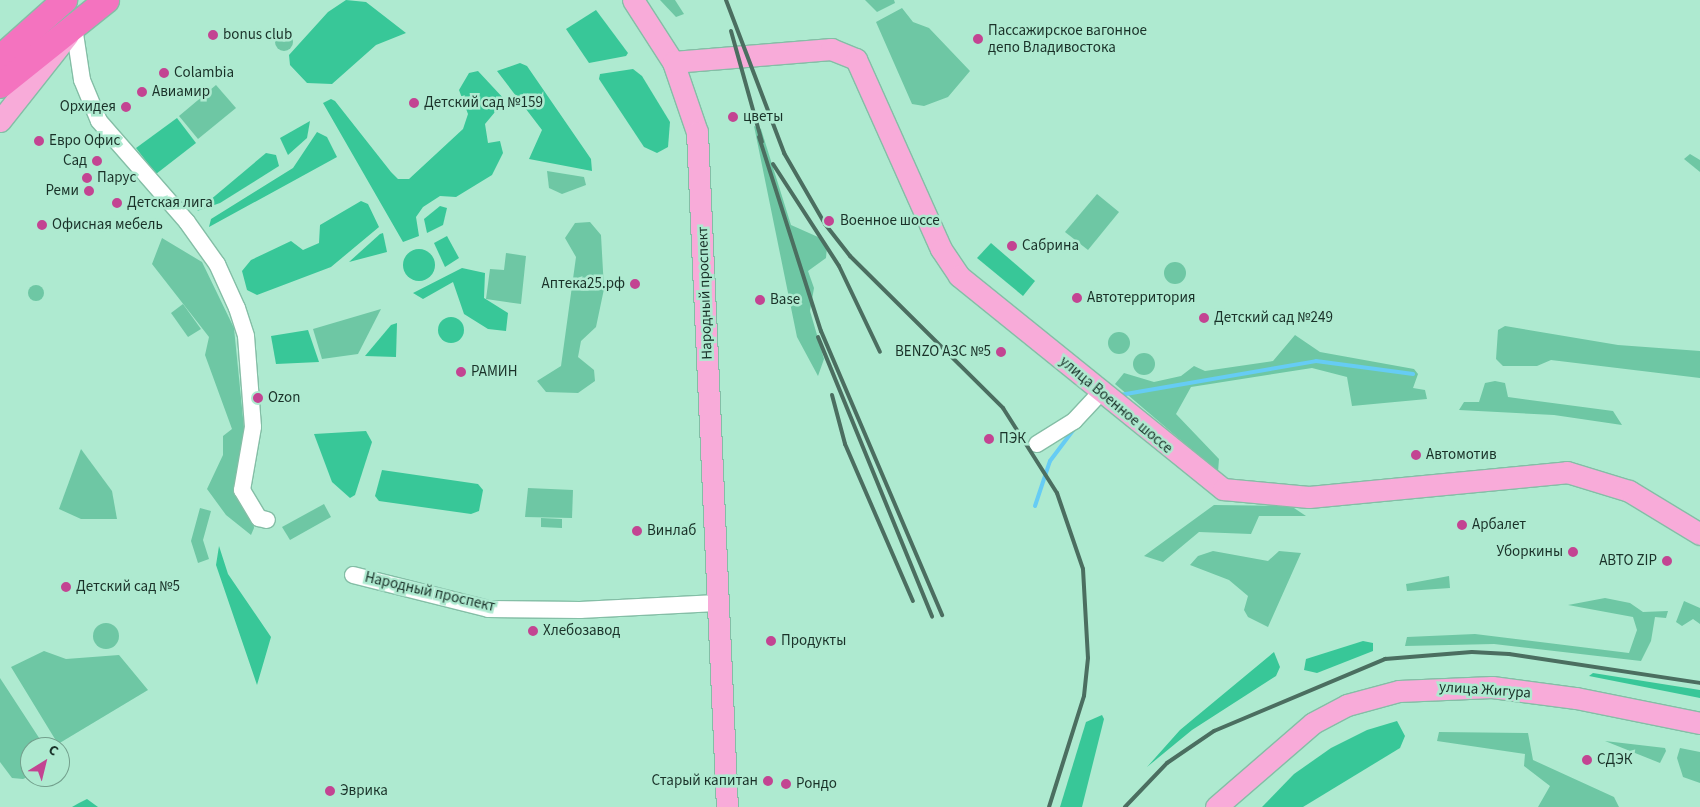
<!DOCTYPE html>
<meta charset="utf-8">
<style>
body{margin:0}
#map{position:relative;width:1700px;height:807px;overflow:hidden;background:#aeead0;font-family:"Source Sans 3",sans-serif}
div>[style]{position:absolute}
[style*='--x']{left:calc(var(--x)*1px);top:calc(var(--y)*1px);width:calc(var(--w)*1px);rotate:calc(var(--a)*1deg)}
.green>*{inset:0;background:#6ec7a4}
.round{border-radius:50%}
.forest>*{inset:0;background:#38c798}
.stream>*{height:4px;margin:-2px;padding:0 2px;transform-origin:2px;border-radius:2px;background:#66ccf4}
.roads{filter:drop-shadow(1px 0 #84bea6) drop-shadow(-1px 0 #84bea6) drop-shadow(0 1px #84bea6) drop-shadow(0 -1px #84bea6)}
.minor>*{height:16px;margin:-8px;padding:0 8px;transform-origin:8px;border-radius:8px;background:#fff}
.major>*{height:21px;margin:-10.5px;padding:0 10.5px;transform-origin:10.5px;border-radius:10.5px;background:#f8abd9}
.highway>*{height:25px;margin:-12.5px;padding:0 12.5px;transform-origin:12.5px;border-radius:12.5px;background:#f473bf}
.rail>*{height:4px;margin:-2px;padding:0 2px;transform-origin:2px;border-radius:2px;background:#4b6e60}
.dots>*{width:14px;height:14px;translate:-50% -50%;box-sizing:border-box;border:2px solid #aeead0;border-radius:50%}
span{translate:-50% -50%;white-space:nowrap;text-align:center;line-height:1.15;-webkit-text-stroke:5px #aeead0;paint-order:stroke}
.poi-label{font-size:15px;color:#1a3229}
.left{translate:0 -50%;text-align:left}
.right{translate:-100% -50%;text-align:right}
.street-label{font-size:15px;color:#1a3229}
.north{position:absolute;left:20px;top:737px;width:50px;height:50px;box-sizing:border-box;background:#aeead0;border:1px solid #73a08d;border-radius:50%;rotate:36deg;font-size:14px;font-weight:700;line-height:20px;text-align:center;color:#1a3229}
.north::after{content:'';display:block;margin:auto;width:18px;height:22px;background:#c34492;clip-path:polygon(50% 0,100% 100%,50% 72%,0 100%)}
</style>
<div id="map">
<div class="green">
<div style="clip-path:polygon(660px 0,675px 0,684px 14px,676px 17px)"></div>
<div style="clip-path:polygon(865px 0,894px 0,895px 3px,877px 12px)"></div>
<div style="clip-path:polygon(902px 8px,913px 22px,929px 28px,970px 71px,948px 97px,924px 106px,912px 104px,876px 22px)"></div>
<div class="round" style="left:275px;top:33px;width:18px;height:18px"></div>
<div style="clip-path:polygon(216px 85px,236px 108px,198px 139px,179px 116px)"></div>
<div style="clip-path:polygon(754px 126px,761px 129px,791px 225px,818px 237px,827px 247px,826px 258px,808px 271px,814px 288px,810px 311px,824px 359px,818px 376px,797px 337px)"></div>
<div style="clip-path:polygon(1690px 154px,1700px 160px,1700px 172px,1684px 159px)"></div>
<div style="clip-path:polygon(547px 171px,584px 177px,586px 185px,562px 194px,549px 188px)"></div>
<div style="clip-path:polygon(1097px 194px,1119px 212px,1088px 250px,1065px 232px)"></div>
<div style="clip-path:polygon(590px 222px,601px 235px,604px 289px,596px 327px,581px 341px,578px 357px,594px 370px,595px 381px,578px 393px,546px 392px,537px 381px,561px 366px,576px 257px,565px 238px,575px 223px)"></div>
<div style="clip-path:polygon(162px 238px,202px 262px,234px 328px,254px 528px,251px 535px,226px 515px,207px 489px,223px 455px,223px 436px,232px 429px,205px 355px,209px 337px,152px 264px)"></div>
<div style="clip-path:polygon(506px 253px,526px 256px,521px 304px,486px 299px,490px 269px,504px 270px)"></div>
<div class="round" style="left:1164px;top:262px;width:22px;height:22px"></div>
<div class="round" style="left:28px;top:285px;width:16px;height:16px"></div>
<div style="clip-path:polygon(183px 304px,201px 329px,188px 337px,171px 313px)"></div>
<div style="clip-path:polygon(381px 309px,358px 354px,322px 359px,313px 329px)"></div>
<div style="clip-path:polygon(1505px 326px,1618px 345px,1700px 351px,1700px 378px,1551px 360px,1537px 366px,1503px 366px,1496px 359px,1498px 330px)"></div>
<div class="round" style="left:1108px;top:332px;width:22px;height:22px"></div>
<div style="clip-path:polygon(1295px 335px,1320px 352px,1414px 369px,1418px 374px,1413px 388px,1425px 390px,1427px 399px,1352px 406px,1347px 377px,1312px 368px,1191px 387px,1176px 414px,1219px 459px,1218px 472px,1115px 384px,1124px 373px,1154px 382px,1181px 376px,1194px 366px,1205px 371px,1273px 361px)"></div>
<div class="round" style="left:1133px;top:353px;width:22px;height:22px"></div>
<div style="clip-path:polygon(1495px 381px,1505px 383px,1508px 397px,1613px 411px,1622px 425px,1554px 415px,1459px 410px,1464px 402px,1479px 402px,1485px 383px)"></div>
<div style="clip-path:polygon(81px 449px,112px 491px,117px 519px,81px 519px,59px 509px)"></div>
<div style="clip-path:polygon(528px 488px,573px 490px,572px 518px,525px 517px)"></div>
<div style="clip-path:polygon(324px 504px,331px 517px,290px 540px,282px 527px)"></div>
<div style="clip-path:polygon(1214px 505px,1291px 506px,1306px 516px,1259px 516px,1251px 534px,1199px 532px,1163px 562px,1144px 556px)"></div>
<div style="clip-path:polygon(200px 508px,211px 511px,203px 540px,209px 559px,198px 563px,191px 541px)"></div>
<div style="clip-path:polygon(541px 518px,562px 519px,562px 528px,541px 527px)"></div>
<div style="clip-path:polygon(1213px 551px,1268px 561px,1279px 551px,1301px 553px,1268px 627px,1248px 617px,1244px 610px,1248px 596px,1229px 580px,1190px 565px,1198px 556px)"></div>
<div style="clip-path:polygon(1449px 576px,1450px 588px,1407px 591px,1406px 584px)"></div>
<div style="clip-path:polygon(1605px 598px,1630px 603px,1643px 612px,1668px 611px,1666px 618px,1655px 617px,1651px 641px,1641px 661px,1494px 644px,1405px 646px,1407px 637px,1475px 634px,1629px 653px,1637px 630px,1633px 617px,1568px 605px)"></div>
<div style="clip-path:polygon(1684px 601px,1700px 608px,1700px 624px,1693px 619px,1682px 626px,1676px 622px)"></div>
<div class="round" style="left:93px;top:623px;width:26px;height:26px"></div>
<div style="clip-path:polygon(44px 651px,66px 659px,119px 655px,148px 690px,58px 744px,11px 667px)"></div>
<div style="clip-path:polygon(0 678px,45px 747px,30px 747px,30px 776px,23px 779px,12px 778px,0 762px)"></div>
<div style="clip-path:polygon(1439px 732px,1528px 733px,1533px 760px,1614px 797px,1619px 807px,1538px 807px,1550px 786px,1524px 766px,1525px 754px,1437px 741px)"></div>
<div style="clip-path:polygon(1605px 741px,1665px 748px,1666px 751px,1660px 763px)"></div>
<div style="clip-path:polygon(1680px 748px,1700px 752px,1700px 783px,1683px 777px,1677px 758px)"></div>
</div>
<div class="forest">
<div style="clip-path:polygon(346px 0,366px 2px,406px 33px,376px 45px,332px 84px,307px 83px,290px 65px,289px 55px,328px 12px)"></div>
<div style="clip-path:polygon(596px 10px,628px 53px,626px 56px,589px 63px,566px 29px)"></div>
<div style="clip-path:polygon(520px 63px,527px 66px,591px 159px,592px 171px,529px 159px,542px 130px,497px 71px)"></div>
<div style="clip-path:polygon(633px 69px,642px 76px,670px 122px,668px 147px,657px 153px,644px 147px,599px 79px,600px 74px)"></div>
<div style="clip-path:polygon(478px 71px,505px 100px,485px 124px,488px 143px,500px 141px,503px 153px,492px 175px,456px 197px,440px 196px,423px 207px,416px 217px,419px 236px,403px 242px,323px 103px,331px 99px,335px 101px,391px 172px,398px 179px,409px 179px,463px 129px,468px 114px,459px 90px,469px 73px)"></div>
<div style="clip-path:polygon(177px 118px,196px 143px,156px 174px,136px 148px)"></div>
<div style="clip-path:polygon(310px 121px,307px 138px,288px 155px,280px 138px)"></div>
<div style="clip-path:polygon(317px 132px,327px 137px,337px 157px,209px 227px,211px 219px,293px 168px)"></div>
<div style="clip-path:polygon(266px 153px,276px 155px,279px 166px,220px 203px,197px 211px)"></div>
<div style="clip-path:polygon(361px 201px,368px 204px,379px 227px,331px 267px,257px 295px,247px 290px,242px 271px,251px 260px,291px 241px,303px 250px,319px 243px,320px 225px)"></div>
<div style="clip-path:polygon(440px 206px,447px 208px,443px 225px,427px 233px,424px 219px)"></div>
<div style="clip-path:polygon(383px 233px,387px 252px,349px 262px,380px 234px)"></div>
<div style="clip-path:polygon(447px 236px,459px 258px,445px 267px,434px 243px)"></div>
<div style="clip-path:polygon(991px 243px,1035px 281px,1023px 296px,977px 258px)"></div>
<div class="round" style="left:403px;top:249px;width:32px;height:32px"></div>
<div style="clip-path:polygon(462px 268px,485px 273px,484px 298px,508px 313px,506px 331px,488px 329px,464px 314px,453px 282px,423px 299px,413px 293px)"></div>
<div class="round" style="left:438px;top:317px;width:26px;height:26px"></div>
<div style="clip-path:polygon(397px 323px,396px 357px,365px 356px,391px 325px)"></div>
<div style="clip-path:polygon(308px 330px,319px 362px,276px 364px,271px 336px)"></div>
<div style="clip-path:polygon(366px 431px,372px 442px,355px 495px,350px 498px,332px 482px,314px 434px)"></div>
<div style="clip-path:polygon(382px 470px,478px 484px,483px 490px,479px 511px,471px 514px,379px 501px,375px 496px)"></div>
<div style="clip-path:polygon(219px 546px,228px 574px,271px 637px,257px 685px,216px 565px)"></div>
<div style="clip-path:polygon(1363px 641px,1373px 643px,1373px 651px,1317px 673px,1304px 670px,1306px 659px)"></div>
<div style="clip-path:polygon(1274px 652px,1280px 667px,1276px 676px,1192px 730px,1147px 767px,1180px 730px)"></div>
<div style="clip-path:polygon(1593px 673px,1700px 690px,1700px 698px,1589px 676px)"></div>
<div style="clip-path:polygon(1102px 715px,1104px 719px,1082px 807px,1060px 807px,1086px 722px)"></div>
<div style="clip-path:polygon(1397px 721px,1405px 736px,1400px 748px,1303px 807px,1262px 807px,1294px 774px,1331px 748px,1367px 730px)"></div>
<div style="clip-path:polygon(87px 799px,98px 807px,72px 807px,79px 803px)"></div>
</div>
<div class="stream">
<div style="--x:1120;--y:395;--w:199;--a:-9.8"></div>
<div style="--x:1316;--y:361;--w:98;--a:7.6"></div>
<div style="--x:1035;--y:506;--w:47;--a:-71.6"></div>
<div style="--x:1050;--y:461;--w:40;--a:-53"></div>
</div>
<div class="roads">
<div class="minor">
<div style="--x:74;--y:27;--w:54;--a:81.4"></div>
<div style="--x:82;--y:80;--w:44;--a:67.5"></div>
<div style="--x:99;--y:121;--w:134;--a:48.9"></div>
<div style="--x:187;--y:222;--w:52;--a:54.5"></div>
<div style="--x:217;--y:264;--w:48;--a:65.6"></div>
<div style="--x:237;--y:308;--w:29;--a:72"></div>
<div style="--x:246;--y:336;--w:91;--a:85.6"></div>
<div style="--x:253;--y:427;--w:64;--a:99.9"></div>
<div style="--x:242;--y:490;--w:33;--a:59"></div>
<div style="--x:259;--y:518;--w:8;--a:14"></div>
<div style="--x:1037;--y:444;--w:44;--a:-31.9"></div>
<div style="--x:1074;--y:421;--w:40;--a:-47"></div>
<div style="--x:353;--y:575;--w:139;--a:14.1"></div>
<div style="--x:488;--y:609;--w:92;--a:0.6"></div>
<div style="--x:580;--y:610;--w:137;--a:-2.9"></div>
</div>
<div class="major">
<div style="--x:633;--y:0;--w:74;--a:57.2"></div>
<div style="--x:673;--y:62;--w:74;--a:71.1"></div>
<div style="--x:697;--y:132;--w:676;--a:87.46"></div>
<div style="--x:673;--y:62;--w:159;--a:-4.7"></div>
<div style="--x:831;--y:49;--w:27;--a:22"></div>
<div style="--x:856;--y:59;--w:208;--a:65.9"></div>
<div style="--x:941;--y:249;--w:32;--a:56"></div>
<div style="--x:959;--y:276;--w:339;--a:38.9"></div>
<div style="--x:1223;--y:489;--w:86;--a:5.3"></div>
<div style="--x:1309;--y:497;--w:259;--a:-5.5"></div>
<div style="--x:1567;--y:472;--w:65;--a:17"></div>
<div style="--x:1629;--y:491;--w:83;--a:31.2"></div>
<div style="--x:0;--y:121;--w:110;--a:-51.7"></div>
<div style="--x:1216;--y:807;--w:128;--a:-40.9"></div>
<div style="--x:1313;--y:723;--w:38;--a:-28"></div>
<div style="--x:1347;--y:705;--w:54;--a:-15.1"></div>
<div style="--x:1399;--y:691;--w:93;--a:-2.5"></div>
<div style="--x:1492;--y:687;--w:85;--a:7.5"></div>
<div style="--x:1576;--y:698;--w:126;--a:11.4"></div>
</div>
<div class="highway">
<div style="--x:0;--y:57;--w:86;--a:-41.7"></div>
<div style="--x:0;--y:85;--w:136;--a:-38.7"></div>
</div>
</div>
<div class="rail">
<div style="--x:726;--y:0;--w:164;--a:69.2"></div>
<div style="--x:784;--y:153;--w:82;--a:60"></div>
<div style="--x:825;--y:224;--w:41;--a:52"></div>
<div style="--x:850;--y:256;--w:216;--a:44.8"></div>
<div style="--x:1003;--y:408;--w:101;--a:57.6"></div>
<div style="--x:1057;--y:493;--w:80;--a:71.1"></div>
<div style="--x:1083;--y:569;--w:89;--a:86.8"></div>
<div style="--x:1088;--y:658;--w:38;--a:96"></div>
<div style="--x:1084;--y:696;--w:116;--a:107.5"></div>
<div style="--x:731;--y:31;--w:115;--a:74.4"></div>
<div style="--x:759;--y:137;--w:204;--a:72.3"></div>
<div style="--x:821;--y:331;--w:309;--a:66.9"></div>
<div style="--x:773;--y:164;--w:121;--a:57.1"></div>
<div style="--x:839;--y:266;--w:95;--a:64.5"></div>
<div style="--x:818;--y:337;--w:302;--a:67.8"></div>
<div style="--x:832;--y:395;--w:51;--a:75.1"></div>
<div style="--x:845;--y:444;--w:171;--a:66.6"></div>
<div style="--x:1125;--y:807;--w:61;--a:-46.3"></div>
<div style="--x:1167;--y:763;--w:57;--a:-34.2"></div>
<div style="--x:1214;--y:731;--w:186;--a:-22.8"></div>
<div style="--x:1385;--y:659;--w:87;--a:-4.6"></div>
<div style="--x:1472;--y:652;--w:37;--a:3"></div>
<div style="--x:1509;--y:654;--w:193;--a:8.6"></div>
</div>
<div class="dots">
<div style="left:213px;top:35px;background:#c34492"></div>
<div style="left:978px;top:39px;background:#c34492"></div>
<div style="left:164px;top:73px;background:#c34492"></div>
<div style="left:142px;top:92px;background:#c34492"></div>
<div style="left:414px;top:103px;background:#c34492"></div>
<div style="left:126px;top:107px;background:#c34492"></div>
<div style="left:733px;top:117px;background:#c34492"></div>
<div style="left:39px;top:141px;background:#c34492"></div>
<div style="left:97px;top:161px;background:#c34492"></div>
<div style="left:87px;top:178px;background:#c34492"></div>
<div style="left:89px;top:191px;background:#c34492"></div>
<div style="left:117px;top:203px;background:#c34492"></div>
<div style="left:829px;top:221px;background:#c34492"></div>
<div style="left:42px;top:225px;background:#c34492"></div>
<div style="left:1012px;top:246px;background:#c34492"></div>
<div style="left:635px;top:284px;background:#c34492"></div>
<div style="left:1077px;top:298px;background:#c34492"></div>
<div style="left:760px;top:300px;background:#c34492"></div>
<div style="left:1204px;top:318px;background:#c34492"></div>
<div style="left:1001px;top:352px;background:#c34492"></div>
<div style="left:461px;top:372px;background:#c34492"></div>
<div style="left:258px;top:398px;background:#c34492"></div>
<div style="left:989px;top:439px;background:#c34492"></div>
<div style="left:1416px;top:455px;background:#c34492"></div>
<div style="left:1462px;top:525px;background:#c34492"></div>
<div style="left:637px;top:531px;background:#c34492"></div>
<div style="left:1573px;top:552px;background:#c34492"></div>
<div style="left:1667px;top:561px;background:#c34492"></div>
<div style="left:66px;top:587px;background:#c34492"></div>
<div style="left:533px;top:631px;background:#c34492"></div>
<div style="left:771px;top:641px;background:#c34492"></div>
<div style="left:1587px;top:760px;background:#c34492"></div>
<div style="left:768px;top:781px;background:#c34492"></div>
<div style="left:786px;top:784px;background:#c34492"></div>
<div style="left:330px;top:791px;background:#c34492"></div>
</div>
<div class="poi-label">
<span class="left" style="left:988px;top:39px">Пассажирское вагонное<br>депо Владивостока</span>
<span class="left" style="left:223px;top:35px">bonus club</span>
<span class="left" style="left:174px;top:73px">Colambia</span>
<span class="left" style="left:152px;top:92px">Авиамир</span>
<span class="left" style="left:424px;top:103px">Детский сад №159</span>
<span class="right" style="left:116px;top:107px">Орхидея</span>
<span class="left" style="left:743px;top:117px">цветы</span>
<span class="left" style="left:49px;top:141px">Евро Офис</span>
<span class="right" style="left:87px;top:161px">Сад</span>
<span class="left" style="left:97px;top:178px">Парус</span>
<span class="right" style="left:79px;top:191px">Реми</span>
<span class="left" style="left:127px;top:203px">Детская лига</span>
<span class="left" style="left:840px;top:221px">Военное шоссе</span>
<span class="left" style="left:52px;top:225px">Офисная мебель</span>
<span class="left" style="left:1022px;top:246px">Сабрина</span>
<span class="right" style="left:625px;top:284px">Аптека25.рф</span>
<span class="left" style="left:1087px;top:298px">Автотерритория</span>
<span class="left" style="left:770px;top:300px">Base</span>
<span class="left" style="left:1214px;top:318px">Детский сад №249</span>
<span class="right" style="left:991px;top:352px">BENZO АЗС №5</span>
<span class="left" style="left:471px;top:372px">РАМИН</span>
<span class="left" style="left:268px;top:398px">Ozon</span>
<span class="left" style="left:999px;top:439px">ПЭК</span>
<span class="left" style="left:1426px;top:455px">Автомотив</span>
<span class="left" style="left:1472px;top:525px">Арбалет</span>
<span class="left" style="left:647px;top:531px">Винлаб</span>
<span class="right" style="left:1563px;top:552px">Уборкины</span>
<span class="right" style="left:1657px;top:561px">АВТО ZIP</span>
<span class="left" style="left:76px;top:587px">Детский сад №5</span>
<span class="left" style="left:543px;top:631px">Хлебозавод</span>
<span class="left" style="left:781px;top:641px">Продукты</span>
<span class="left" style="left:1597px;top:760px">СДЭК</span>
<span class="right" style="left:758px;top:781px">Старый капитан</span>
<span class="left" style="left:796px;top:784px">Рондо</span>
<span class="left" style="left:340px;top:791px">Эврика</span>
</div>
<div class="street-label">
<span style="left:705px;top:293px;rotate:-92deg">Народный проспект</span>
<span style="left:1116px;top:405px;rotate:40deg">улица Военное шоссе</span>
<span style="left:430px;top:592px;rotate:13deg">Народный проспект</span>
<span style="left:1485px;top:690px;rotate:4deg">улица Жигура</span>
</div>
<div class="north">С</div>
</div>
